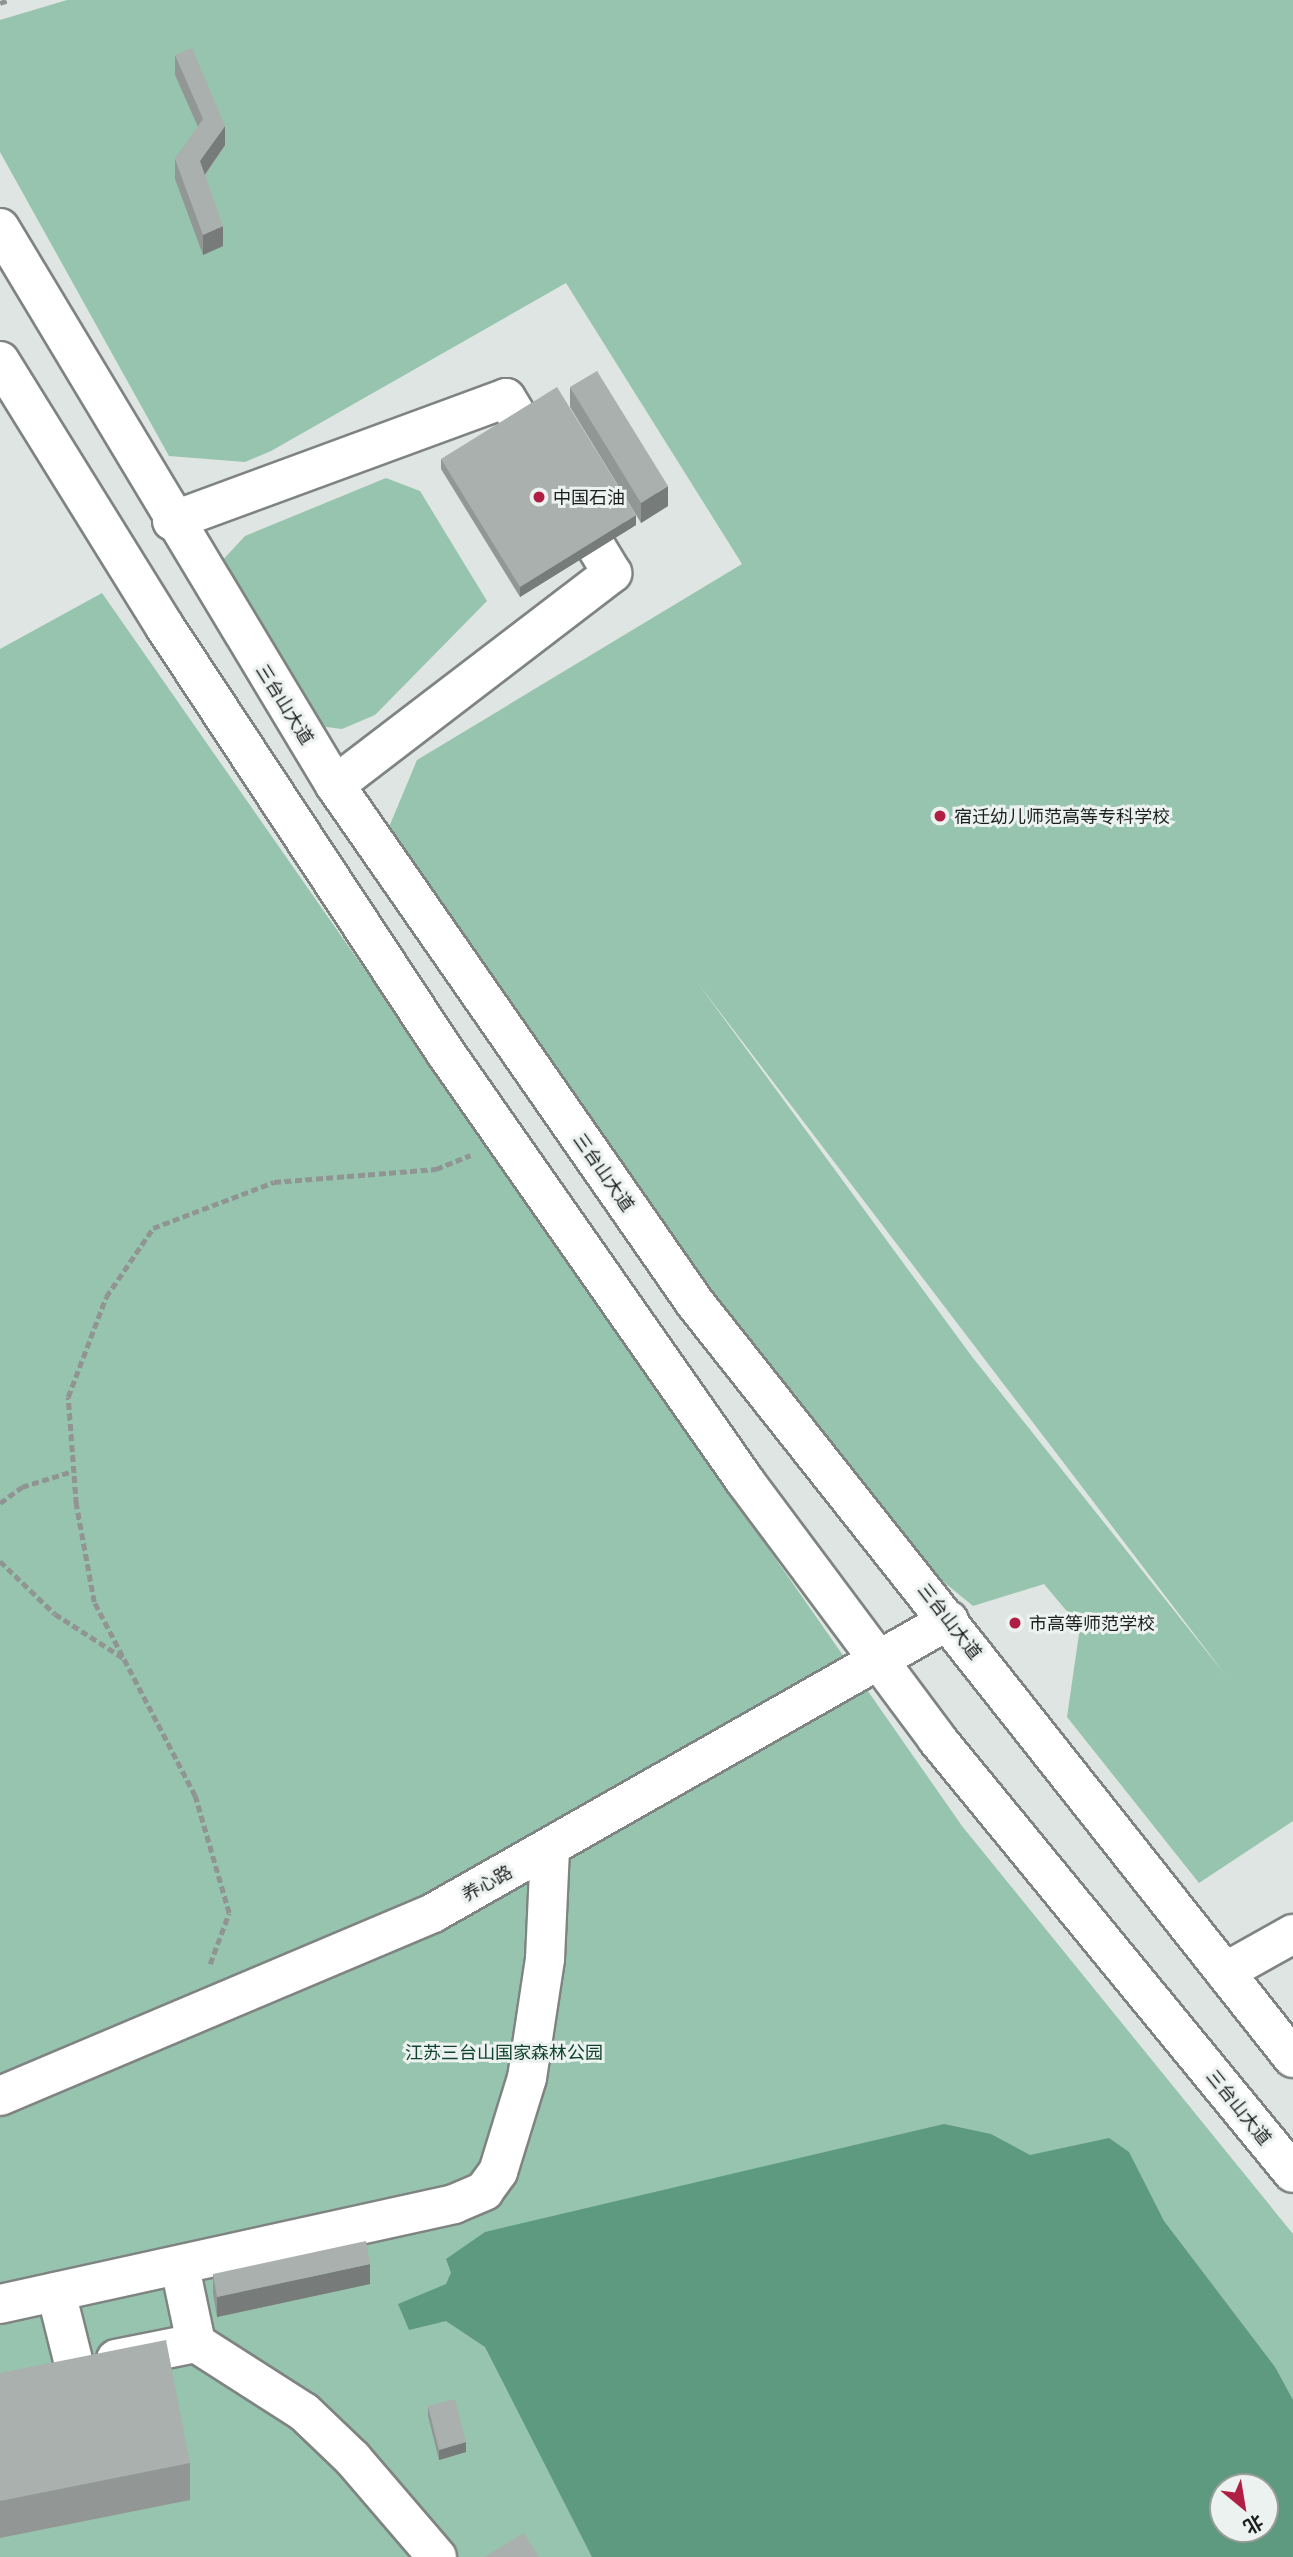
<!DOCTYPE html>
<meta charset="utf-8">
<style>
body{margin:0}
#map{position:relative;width:1293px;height:2557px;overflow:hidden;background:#dfe5e2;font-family:Manrope,"Noto Sans SC",sans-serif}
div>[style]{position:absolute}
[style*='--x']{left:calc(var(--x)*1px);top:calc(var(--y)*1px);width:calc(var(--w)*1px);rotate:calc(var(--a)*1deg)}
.green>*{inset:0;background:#97c4ae}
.water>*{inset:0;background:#5e9a7f}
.path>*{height:4.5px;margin-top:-2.25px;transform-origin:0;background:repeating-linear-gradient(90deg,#909492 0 7px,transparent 0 10.5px)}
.roads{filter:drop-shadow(2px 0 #7f8482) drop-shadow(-2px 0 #7f8482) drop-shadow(0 2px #7f8482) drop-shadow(0 -2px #7f8482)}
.minor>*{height:38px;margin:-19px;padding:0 19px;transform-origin:19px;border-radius:19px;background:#fff}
.major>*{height:38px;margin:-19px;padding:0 19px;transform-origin:19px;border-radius:19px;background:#fff}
.wall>*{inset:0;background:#929795}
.shaded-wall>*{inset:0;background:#777b79}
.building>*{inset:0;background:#aab0ad}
.dots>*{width:19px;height:19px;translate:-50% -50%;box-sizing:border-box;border:4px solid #ecf2ef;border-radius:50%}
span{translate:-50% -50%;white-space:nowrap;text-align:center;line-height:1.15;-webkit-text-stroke:6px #ecf2ef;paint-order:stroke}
.poi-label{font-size:18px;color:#1d1f1e}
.left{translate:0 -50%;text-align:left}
.street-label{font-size:18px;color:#1d1f1e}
.park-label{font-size:18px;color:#10432f}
.north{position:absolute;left:1209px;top:2473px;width:70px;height:70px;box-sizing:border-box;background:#ecf2ef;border:2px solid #999e9b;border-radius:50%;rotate:150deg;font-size:19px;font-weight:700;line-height:28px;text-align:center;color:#1d1f1e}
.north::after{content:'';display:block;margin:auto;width:24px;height:32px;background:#b11e43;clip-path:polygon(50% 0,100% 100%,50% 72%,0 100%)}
</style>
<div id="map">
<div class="green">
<div style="clip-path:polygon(evenodd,67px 0,1293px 0,1293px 1821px,1199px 1883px,1067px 1717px,1080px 1627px,1044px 1584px,973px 1606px,934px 1574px,704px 1287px,389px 827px,417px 760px,742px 564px,566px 283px,271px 451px,245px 462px,169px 456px,0 152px,0 20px,67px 0,697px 982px,1227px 1677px,973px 1358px,697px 982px)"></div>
<div style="clip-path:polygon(386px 478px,420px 491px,487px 601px,375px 715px,342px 729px,310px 725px,221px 562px,245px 536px)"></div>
<div style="clip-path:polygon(evenodd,102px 593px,962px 1826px,1293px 2234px,1293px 2557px,0 2557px,0 649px,102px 593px,1223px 2487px,1265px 2487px,1265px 2529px,1223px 2529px,1223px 2487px)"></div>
</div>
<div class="water">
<div style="clip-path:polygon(evenodd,944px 2124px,991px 2134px,1030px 2155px,1109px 2138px,1129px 2152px,1164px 2221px,1275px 2367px,1293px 2400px,1293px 2557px,592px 2557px,485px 2347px,446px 2321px,409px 2330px,398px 2304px,446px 2284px,451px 2273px,446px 2259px,485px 2232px,944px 2124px,1223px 2487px,1265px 2487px,1265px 2529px,1223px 2529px,1223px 2487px)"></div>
</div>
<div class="path">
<div style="--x:0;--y:3;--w:9;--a:-18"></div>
<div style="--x:0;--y:1503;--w:27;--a:-36"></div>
<div style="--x:22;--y:1487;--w:53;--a:-17.4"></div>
<div style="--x:0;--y:1561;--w:76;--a:43.9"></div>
<div style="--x:55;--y:1614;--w:83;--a:32.7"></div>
<div style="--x:210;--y:1964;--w:54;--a:-69.6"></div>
<div style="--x:229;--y:1913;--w:122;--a:-106.2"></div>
<div style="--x:195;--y:1796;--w:219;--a:-117.5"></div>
<div style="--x:94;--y:1602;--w:100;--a:-100.4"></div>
<div style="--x:76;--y:1504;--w:107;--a:-94.3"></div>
<div style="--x:68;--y:1397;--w:107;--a:-69.2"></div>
<div style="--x:106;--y:1297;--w:83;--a:-55.7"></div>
<div style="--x:153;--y:1228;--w:129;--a:-20.8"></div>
<div style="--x:274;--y:1182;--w:163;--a:-4.6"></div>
<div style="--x:436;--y:1169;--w:37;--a:-22"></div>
</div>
<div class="roads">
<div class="minor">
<div style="--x:172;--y:521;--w:356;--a:-20.2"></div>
<div style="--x:506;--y:398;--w:69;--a:58.6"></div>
<div style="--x:335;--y:785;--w:349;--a:-37.4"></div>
<div style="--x:612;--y:573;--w:79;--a:-121.1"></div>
<div style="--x:1225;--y:1972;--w:78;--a:-29.2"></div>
<div style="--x:0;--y:2096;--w:470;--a:-22.9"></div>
<div style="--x:433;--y:1913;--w:593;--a:-29.59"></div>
<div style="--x:56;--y:2292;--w:78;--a:76"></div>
<div style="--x:0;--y:2304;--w:465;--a:-12.4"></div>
<div style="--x:454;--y:2204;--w:33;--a:-23"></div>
<div style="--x:484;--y:2191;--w:24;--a:-54"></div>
<div style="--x:498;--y:2172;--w:98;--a:-72.9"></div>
<div style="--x:527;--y:2078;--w:120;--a:-81.4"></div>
<div style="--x:545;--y:1959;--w:111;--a:-87.4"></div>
<div style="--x:196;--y:2343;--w:128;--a:32.6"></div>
<div style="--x:304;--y:2412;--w:68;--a:43.8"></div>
<div style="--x:353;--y:2459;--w:129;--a:49.4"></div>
<div style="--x:116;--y:2359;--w:82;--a:-11.3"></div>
<div style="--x:196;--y:2343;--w:78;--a:-101.9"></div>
</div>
<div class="major">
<div style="--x:0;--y:228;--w:650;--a:58.98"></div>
<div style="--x:335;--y:785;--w:631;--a:55.2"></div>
<div style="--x:695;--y:1303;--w:963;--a:51.62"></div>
<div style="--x:0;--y:361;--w:313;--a:58.2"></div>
<div style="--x:165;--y:627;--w:509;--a:56.62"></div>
<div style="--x:445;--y:1052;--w:523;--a:55.03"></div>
<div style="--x:745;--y:1481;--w:322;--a:53.3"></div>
<div style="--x:937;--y:1739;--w:561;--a:50.64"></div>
</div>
</div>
<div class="wall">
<div style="clip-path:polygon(175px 55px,225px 145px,205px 175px,223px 246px,203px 255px,175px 179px,175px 159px,198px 127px,175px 75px)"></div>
<div style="clip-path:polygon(570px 387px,668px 506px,641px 523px,570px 407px)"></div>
<div style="clip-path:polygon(441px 459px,636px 525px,520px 597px,441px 469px)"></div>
<div style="clip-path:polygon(213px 2274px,370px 2284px,217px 2317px,213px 2294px)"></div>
<div style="clip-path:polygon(0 2373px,190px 2463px,190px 2500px,0 2538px)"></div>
<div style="clip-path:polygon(428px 2406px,466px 2452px,439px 2460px,428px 2416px)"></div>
</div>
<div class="shaded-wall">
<div style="clip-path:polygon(225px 126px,225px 145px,200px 181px,200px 161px)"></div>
<div style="clip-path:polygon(223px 226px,223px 246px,203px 255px,203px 235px)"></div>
<div style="clip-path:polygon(668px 486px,668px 506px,641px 523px,641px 503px)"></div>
<div style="clip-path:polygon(636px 515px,636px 525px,520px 597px,520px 587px)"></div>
<div style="clip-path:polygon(370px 2264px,370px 2284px,217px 2317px,217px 2297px)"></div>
<div style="clip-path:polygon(466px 2442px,466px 2452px,439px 2460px,439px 2450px)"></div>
</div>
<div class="building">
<div style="clip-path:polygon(192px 48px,225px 126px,200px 161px,223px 226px,203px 235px,175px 159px,203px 119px,175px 55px)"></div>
<div style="clip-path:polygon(597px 371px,668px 486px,641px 503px,570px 387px)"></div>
<div style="clip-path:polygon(557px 387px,636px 515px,520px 587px,441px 459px)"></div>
<div style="clip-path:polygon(366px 2241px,370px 2264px,217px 2297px,213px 2274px)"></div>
<div style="clip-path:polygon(166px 2340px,190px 2463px,0 2501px,0 2373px)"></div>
<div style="clip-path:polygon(455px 2399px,466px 2442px,439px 2450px,428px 2406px)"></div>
<div style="clip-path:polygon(524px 2533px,539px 2557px,484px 2557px)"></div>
</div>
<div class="dots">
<div style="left:539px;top:497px;background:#b11e43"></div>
<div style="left:940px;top:816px;background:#b11e43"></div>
<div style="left:1015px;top:1623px;background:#b11e43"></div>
</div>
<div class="poi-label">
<span class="left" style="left:553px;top:497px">中国石油</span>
<span class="left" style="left:954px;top:816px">宿迁幼儿师范高等专科学校</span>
<span class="left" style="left:1029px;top:1623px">市高等师范学校</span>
</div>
<div class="street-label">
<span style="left:285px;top:704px;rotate:58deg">三台山大道</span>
<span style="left:604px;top:1172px;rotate:55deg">三台山大道</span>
<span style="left:950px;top:1621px;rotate:52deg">三台山大道</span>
<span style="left:487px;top:1883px;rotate:-29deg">养心路</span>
<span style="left:1239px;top:2107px;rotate:51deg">三台山大道</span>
</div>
<div class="park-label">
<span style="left:504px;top:2052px">江苏三台山国家森林公园</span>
</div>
<div class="north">北</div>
</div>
